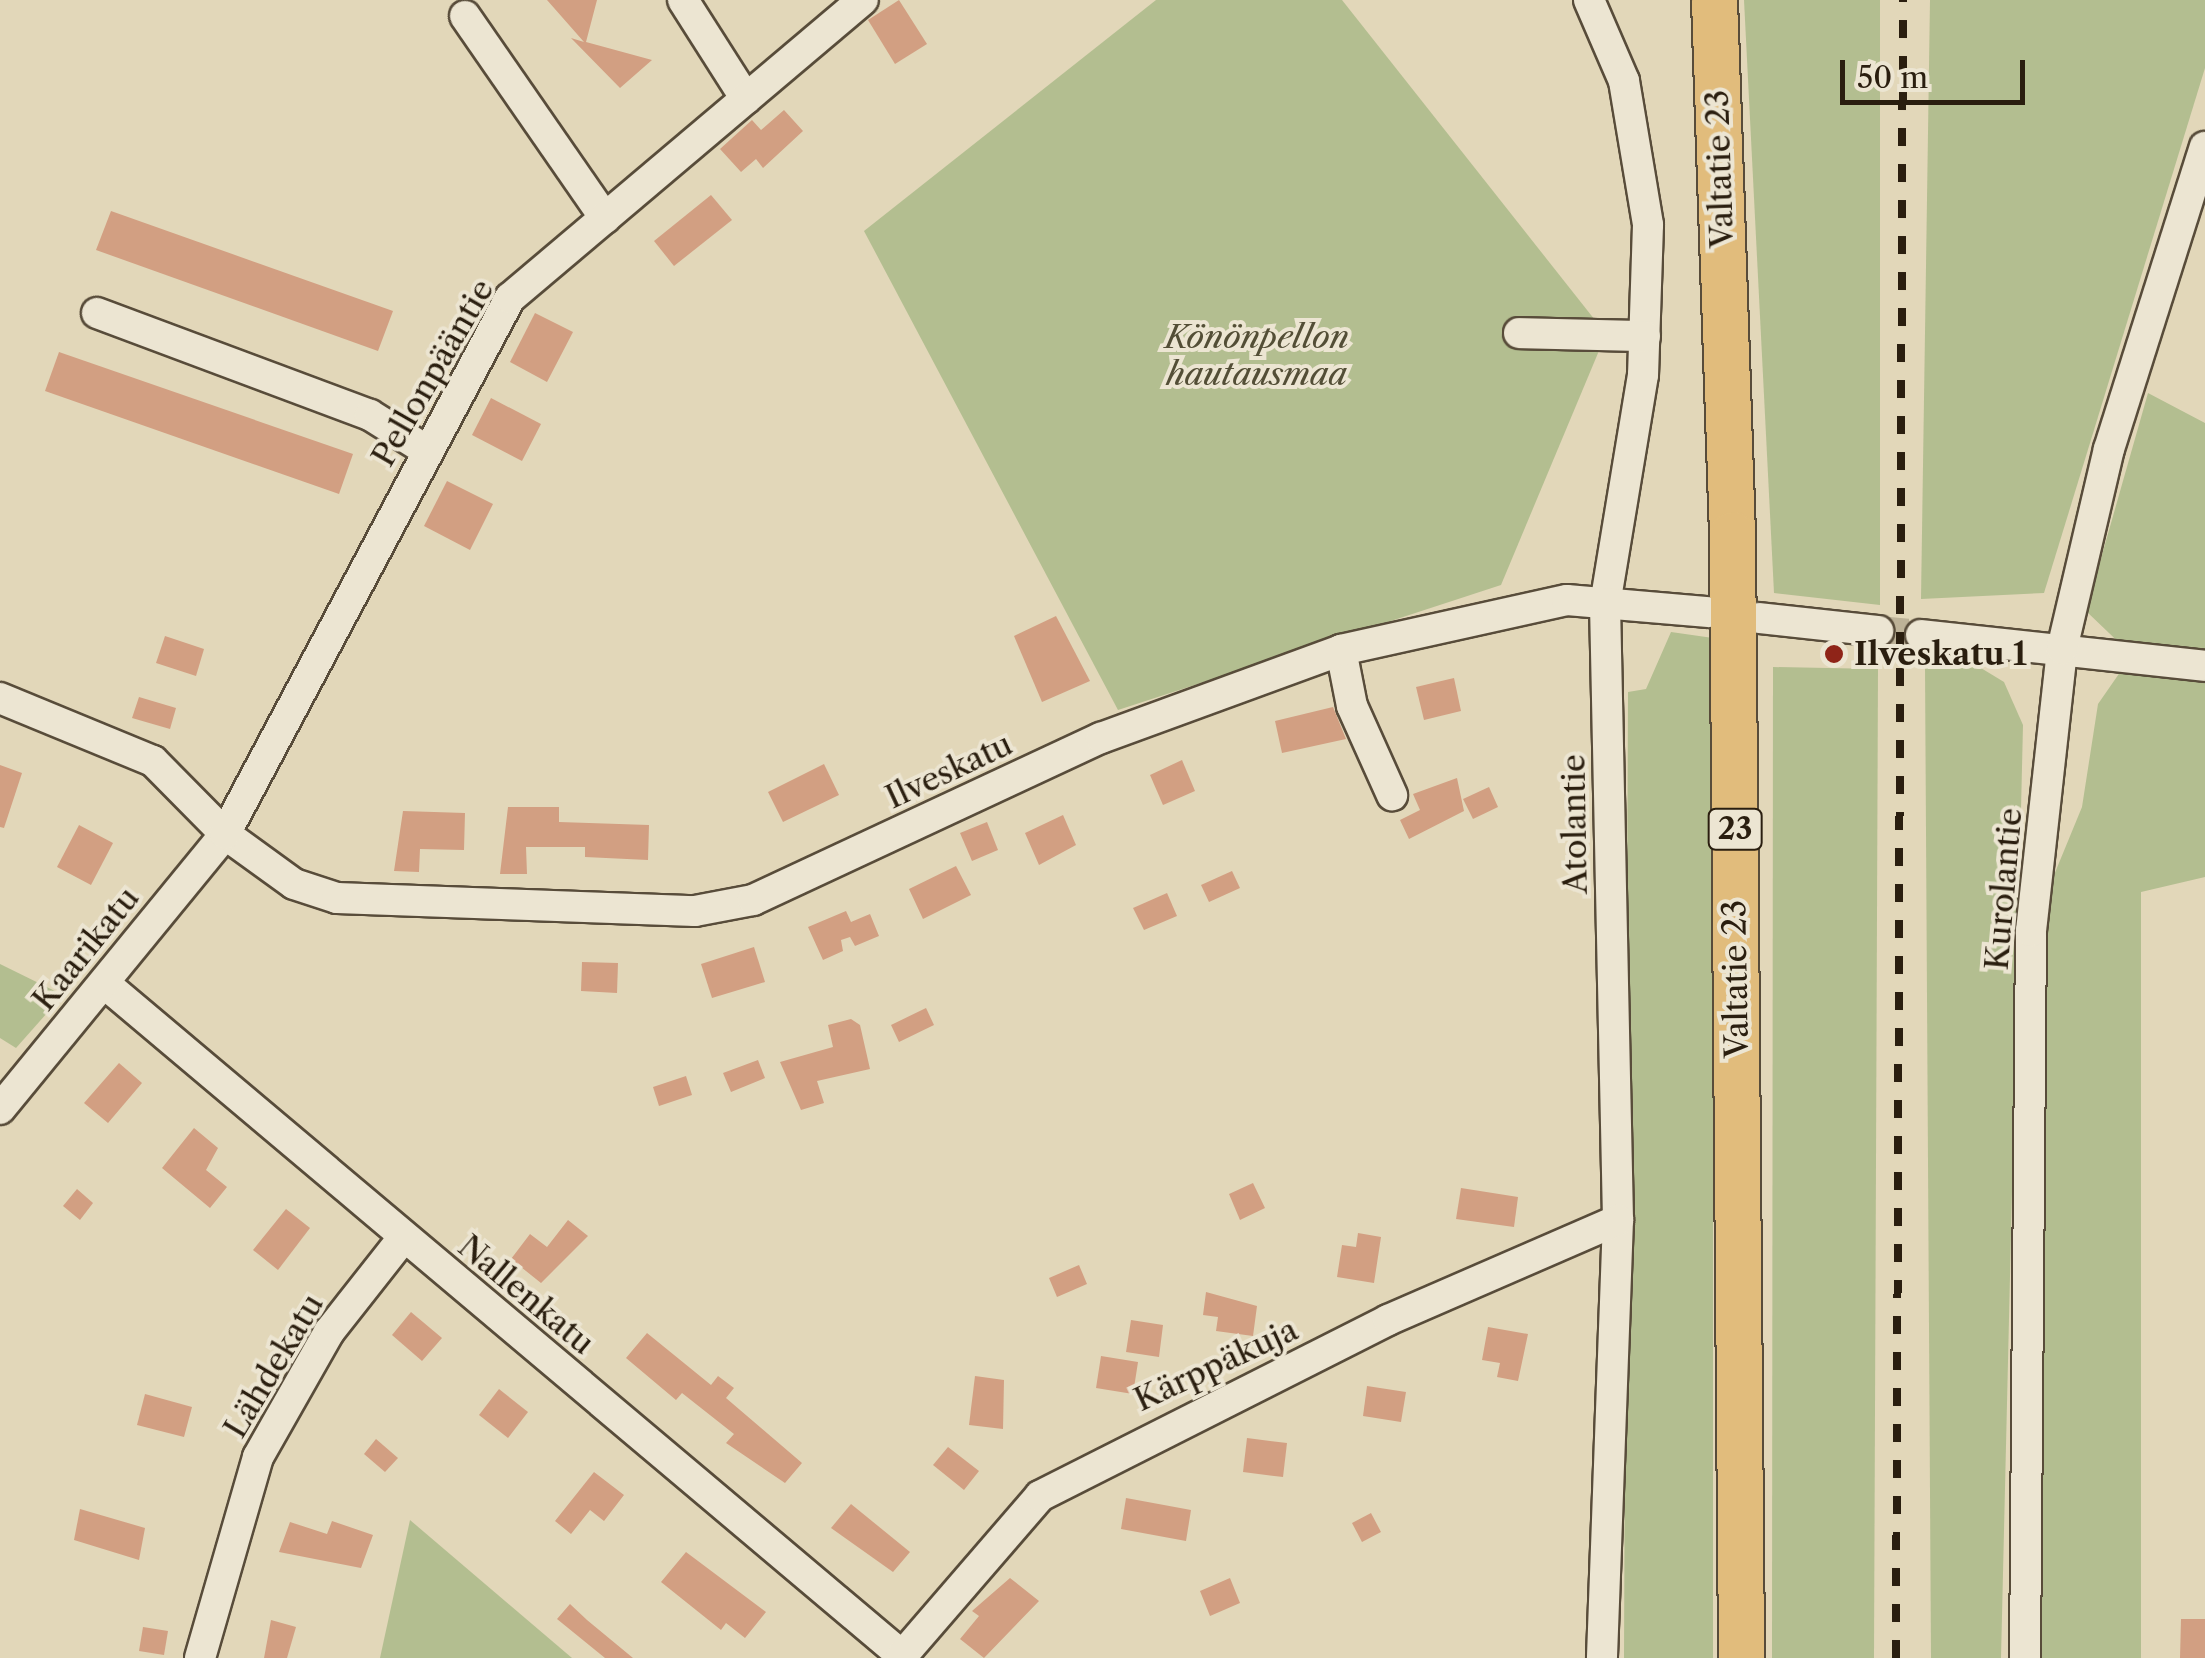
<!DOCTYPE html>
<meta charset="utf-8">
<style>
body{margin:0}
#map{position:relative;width:2205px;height:1658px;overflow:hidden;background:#e2d7b9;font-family:"Libre Caslon Text",serif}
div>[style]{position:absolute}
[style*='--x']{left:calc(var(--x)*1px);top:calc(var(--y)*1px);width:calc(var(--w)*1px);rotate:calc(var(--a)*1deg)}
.green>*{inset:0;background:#b3be90}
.building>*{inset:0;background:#d29f82}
.minor-tunnel>*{height:30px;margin-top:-15px;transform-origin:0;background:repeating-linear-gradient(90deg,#bdb297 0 30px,transparent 0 45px)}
.roads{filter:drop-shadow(2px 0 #584c3a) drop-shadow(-2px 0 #584c3a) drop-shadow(0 2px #584c3a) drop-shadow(0 -2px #584c3a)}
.minor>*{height:30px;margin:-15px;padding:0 15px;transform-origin:15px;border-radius:15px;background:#ece5d2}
.highway>*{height:45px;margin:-22.5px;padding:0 22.5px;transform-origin:22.5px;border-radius:22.5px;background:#e1bc7c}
.rail>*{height:8px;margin-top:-4px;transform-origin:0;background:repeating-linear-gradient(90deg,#2a1e0f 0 18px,transparent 0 36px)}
.dots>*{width:28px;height:28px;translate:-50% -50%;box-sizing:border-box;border:5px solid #ece5d2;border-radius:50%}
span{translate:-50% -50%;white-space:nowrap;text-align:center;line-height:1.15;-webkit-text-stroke:8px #ece5d2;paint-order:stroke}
.shield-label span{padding:2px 8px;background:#ece5d2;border:2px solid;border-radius:8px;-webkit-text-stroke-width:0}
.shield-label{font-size:30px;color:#2a1e0f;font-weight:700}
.street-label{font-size:32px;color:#2a1e0f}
.park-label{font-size:32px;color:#534e36;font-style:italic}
.poi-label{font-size:32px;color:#2a1e0f;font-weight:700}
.left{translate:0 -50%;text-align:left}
.scale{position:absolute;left:1840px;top:60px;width:185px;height:45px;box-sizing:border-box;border:5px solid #2a1e0f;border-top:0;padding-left:12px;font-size:30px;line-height:35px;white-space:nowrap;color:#2a1e0f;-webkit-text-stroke:8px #ece5d2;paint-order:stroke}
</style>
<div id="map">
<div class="green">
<div style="clip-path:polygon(1156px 0,1342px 0,1606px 334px,1501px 585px,1118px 710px,864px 231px)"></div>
<div style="clip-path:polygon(1744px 0,1880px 0,1880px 605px,1774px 593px)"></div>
<div style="clip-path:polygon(1930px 0,2205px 0,2205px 68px,2044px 593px,1921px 599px)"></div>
<div style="clip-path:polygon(2148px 393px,2205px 423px,2205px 877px,2141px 892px,2141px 1658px,2038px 1658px,2031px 931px,2082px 807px,2098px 704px,2132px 655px,2086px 611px)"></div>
<div style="clip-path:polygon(1671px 632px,1713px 638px,1713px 1658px,1624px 1658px,1628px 692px,1646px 689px)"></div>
<div style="clip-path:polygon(1976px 665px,2004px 682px,2023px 725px,2001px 1658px,1931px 1658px,1925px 666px)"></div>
<div style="clip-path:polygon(1773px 667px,1878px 669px,1874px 1658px,1772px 1658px)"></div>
<div style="clip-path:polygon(0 964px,63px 995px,16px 1048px,0 1038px)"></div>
<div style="clip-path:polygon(410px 1520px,572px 1658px,380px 1658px)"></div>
</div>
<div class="building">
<div style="clip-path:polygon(547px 0,597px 0,586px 42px,652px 60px,620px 88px,571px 38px,584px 42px)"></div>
<div style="clip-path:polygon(899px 0,927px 44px,895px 64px,868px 20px)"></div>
<div style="clip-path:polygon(784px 110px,803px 131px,763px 168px,756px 159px,741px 172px,720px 149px,752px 120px,761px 130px)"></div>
<div style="clip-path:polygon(711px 195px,732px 220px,674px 266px,654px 241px)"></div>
<div style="clip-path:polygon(111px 211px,393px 311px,378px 351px,96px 250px)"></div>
<div style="clip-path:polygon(535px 313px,573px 332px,547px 382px,510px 362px)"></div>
<div style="clip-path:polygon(59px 352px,353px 454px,339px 494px,45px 391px)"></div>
<div style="clip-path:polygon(491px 398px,541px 424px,522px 461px,472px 435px)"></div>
<div style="clip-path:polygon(447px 481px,493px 504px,470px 550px,424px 526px)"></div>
<div style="clip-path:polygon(1056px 616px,1090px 681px,1042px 702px,1014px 636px)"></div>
<div style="clip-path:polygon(165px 636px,204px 649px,196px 676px,156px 663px)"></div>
<div style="clip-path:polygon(1454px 678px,1461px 711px,1424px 720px,1416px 687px)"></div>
<div style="clip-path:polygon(139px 697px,176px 708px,170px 729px,132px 718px)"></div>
<div style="clip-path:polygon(1333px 707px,1346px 739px,1282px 753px,1275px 721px)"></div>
<div style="clip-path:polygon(1182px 760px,1195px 791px,1163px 805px,1150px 775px)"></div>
<div style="clip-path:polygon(824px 764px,839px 795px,783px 822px,768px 792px)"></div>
<div style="clip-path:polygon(0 765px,22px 773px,4px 828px,0 827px)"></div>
<div style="clip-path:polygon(1457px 778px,1464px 811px,1409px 839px,1400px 820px,1420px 810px,1413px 794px)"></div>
<div style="clip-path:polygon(1489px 787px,1498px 807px,1473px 819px,1463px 799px)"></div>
<div style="clip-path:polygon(508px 807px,559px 807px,559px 822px,649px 825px,648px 860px,585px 857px,585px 847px,526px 847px,527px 874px,500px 874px)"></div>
<div style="clip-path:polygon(403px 811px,465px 813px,464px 850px,420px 849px,419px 872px,394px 871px)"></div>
<div style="clip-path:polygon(1063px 815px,1076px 845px,1039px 865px,1025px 833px)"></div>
<div style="clip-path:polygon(987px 822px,998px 850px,972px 861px,960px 833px)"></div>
<div style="clip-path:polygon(79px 825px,113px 843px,91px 885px,57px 867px)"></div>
<div style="clip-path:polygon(956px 866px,971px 895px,923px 919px,909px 889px)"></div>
<div style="clip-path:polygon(1232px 871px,1240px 888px,1209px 902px,1201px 885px)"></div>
<div style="clip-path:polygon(1167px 893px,1177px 916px,1144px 930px,1133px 908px)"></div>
<div style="clip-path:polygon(846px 911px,851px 922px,870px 914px,879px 936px,855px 946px,850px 937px,841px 940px,843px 951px,823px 960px,808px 927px)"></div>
<div style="clip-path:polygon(754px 947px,765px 982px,712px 998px,701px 964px)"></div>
<div style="clip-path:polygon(582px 962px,618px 963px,617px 993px,581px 991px)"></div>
<div style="clip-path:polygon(926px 1008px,934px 1025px,899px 1042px,891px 1025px)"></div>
<div style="clip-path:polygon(851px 1019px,860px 1025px,870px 1069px,817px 1081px,824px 1103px,801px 1110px,780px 1062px,833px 1047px,828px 1025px)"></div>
<div style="clip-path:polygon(758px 1060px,765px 1078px,731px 1092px,723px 1073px)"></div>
<div style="clip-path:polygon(119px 1063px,142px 1083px,108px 1123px,84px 1103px)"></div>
<div style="clip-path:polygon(686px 1076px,692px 1095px,659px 1106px,653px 1087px)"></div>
<div style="clip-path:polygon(194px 1128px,218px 1148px,206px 1170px,227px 1187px,210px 1208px,162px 1168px)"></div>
<div style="clip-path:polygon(1253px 1183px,1265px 1208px,1240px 1220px,1229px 1194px)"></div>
<div style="clip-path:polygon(1461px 1188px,1518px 1197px,1514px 1227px,1456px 1219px)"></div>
<div style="clip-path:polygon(77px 1189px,93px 1203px,80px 1220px,63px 1206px)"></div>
<div style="clip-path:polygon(286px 1209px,310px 1228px,278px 1270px,253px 1250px)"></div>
<div style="clip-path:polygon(568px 1220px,588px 1236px,541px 1283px,511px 1259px,530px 1234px,547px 1247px)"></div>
<div style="clip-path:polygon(1358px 1233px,1381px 1237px,1374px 1283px,1337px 1277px,1342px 1245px,1356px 1247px)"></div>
<div style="clip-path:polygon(1079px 1265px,1087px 1284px,1057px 1297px,1049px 1278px)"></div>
<div style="clip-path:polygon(1206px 1292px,1257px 1306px,1253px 1336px,1216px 1331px,1218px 1317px,1203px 1315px)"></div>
<div style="clip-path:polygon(411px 1312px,442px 1338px,422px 1361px,392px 1335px)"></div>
<div style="clip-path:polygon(1131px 1320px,1163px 1325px,1159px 1357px,1126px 1352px)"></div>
<div style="clip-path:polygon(1488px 1327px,1528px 1334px,1518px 1381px,1497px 1377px,1500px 1363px,1482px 1360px)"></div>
<div style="clip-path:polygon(647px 1333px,711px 1385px,718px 1376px,734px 1388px,726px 1398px,802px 1463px,785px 1483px,726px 1443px,734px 1434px,682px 1393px,676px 1400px,626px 1358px)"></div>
<div style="clip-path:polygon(1101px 1356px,1138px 1362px,1133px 1394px,1096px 1388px)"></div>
<div style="clip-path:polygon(975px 1376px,1004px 1380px,1003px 1429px,969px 1425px)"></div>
<div style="clip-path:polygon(1367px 1386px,1406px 1392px,1401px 1422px,1363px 1416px)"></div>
<div style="clip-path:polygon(499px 1389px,528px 1412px,508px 1438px,479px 1415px)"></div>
<div style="clip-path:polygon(145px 1394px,192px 1407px,184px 1437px,137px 1425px)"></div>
<div style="clip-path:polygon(1247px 1438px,1287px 1443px,1283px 1477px,1243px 1472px)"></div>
<div style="clip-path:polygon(376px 1439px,398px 1458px,385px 1472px,364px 1454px)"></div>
<div style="clip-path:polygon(948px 1447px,979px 1471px,964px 1490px,933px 1465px)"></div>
<div style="clip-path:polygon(594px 1472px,624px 1495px,604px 1521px,590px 1510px,571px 1534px,555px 1521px)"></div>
<div style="clip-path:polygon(1126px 1498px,1191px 1510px,1186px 1541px,1121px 1529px)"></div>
<div style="clip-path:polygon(851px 1504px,910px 1552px,893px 1572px,831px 1528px)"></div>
<div style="clip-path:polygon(80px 1509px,145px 1528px,139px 1560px,74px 1540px)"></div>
<div style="clip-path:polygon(1371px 1513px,1381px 1532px,1362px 1542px,1352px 1523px)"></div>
<div style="clip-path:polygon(332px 1521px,373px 1535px,361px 1568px,279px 1552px,290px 1522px,327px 1534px)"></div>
<div style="clip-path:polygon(686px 1552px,766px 1612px,745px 1638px,726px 1623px,721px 1630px,661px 1582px)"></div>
<div style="clip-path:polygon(1010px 1578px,1039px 1601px,984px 1658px,960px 1639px,979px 1616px,972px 1611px)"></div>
<div style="clip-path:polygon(1230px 1578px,1240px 1603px,1210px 1616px,1200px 1591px)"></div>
<div style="clip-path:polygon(570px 1604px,587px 1620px,633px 1658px,605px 1658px,557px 1619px)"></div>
<div style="clip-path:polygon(2181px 1619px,2205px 1619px,2205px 1658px,2180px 1658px)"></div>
<div style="clip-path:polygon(271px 1620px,296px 1627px,287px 1658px,264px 1658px)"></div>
<div style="clip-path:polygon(143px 1627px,168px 1631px,164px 1655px,139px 1651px)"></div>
</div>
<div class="minor-tunnel">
<div style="--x:1878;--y:631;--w:43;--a:5.3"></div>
</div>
<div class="roads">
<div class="minor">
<div style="--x:683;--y:0;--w:117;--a:57.5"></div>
<div style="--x:1589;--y:0;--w:88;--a:66.6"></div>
<div style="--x:1624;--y:81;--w:146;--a:80.5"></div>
<div style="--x:1648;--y:225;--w:150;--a:91.9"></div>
<div style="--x:1643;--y:375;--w:232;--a:99.4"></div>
<div style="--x:1605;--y:604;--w:616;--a:88.79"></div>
<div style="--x:1618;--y:1220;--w:438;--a:92.1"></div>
<div style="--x:465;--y:16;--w:246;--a:55.3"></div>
<div style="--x:97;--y:313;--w:291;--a:20.5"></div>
<div style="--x:370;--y:415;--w:66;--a:32"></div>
<div style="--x:1519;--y:333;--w:126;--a:1.4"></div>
<div style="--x:1759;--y:618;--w:120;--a:6.2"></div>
<div style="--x:1921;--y:635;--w:286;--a:6.2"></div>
<div style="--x:1341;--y:650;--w:57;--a:78.9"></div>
<div style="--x:1352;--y:706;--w:98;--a:65.8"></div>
<div style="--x:0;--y:698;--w:165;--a:22.4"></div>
<div style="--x:153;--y:761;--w:103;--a:45.4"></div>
<div style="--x:225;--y:834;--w:85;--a:35.9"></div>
<div style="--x:294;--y:884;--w:45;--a:18"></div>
<div style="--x:337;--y:898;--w:358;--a:2.1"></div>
<div style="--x:695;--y:911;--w:59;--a:-10.7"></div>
<div style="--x:753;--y:900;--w:384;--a:-25"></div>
<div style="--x:1101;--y:738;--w:256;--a:-20.1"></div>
<div style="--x:1341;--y:650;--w:231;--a:-12.5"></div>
<div style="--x:1567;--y:600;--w:142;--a:4.9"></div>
<div style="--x:104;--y:983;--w:1047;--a:40.12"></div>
<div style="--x:0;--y:1109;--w:355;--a:-50.7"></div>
<div style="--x:225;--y:834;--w:607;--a:-62"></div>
<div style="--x:510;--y:298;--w:462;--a:-40.2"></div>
<div style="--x:902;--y:1656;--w:211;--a:-49.2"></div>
<div style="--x:1040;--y:1496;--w:390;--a:-26.8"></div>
<div style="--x:1388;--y:1320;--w:251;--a:-23.5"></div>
<div style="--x:200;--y:1658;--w:209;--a:-73.9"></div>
<div style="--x:258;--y:1457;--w:144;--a:-60.4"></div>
<div style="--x:329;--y:1332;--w:120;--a:-51.8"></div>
<div style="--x:2025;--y:1658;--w:727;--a:-89.53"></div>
<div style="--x:2031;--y:931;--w:284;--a:-83.7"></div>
<div style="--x:2062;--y:649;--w:205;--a:-76.8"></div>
<div style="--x:2109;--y:449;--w:317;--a:-72.4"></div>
</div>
<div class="highway">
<div style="--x:1714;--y:0;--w:534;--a:88.07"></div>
<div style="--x:1732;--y:534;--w:1124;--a:89.54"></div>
</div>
</div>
<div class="rail">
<div style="--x:1896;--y:1658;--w:1658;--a:-89.76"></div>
</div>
<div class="dots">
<div style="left:1834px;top:654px;background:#8f2418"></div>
</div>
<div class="shield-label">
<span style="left:1735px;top:829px">23</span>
</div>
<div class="street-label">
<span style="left:1720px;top:169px;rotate:-92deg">Valtatie 23</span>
<span style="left:433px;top:373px;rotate:-60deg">Pellonpääntie</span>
<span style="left:949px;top:771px;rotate:-25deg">Ilveskatu</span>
<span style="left:1575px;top:824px;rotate:-91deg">Atolantie</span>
<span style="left:2004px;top:889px;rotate:-85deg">Kurolantie</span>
<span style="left:86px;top:949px;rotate:-51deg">Kaarikatu</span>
<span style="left:1736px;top:979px;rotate:-91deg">Valtatie 23</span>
<span style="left:526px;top:1295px;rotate:40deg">Nallenkatu</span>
<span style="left:1216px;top:1365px;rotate:-25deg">Kärppäkuja</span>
<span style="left:274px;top:1366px;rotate:-59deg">Lähdekatu</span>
</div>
<div class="park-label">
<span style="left:1257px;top:356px">Könönpellon<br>hautausmaa</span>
</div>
<div class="poi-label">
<span class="left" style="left:1854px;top:654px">Ilveskatu 1</span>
</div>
<div class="scale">50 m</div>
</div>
